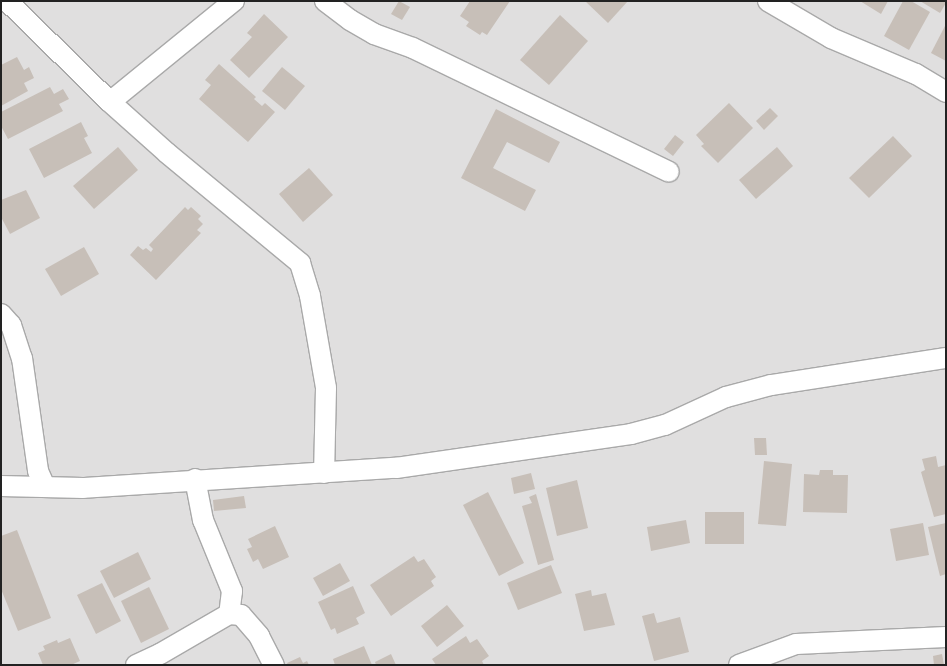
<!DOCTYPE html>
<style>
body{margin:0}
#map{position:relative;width:947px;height:666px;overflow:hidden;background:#f2efe9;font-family:Montserrat,sans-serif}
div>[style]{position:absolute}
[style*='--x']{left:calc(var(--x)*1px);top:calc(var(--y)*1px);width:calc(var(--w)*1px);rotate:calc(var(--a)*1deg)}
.residential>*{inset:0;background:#e0dfdf}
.building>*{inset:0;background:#c7bfb8}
.roads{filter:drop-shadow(1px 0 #a9a9a9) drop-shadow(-1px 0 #a9a9a9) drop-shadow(0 1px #a9a9a9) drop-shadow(0 -1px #a9a9a9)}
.minor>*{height:20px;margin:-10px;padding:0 10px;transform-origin:10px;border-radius:10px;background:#fff}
span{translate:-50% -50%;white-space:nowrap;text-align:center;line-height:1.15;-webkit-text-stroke:4px #fff;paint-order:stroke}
.frame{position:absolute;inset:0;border:2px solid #222;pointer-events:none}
</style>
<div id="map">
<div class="residential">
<div style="clip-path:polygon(1px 1px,946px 1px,946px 665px,1px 665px)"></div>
</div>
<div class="building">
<div style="clip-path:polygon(399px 1px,410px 7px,402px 20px,391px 14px)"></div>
<div style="clip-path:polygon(470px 1px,510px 1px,487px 35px,482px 32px,480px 35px,466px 26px,469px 22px,460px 16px)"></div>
<div style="clip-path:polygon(585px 1px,628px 1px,608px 23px)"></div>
<div style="clip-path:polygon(860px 1px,888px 1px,881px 14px)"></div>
<div style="clip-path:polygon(903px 1px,911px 1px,930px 12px,909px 50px,884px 36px)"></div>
<div style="clip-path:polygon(920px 1px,946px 1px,946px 3px,940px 13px)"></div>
<div style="clip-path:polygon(264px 14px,288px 37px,249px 78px,230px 60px,252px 37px,247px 33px)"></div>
<div style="clip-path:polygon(560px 15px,588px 41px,549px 85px,520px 60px)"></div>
<div style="clip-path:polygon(946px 24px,946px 61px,931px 53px)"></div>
<div style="clip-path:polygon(17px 57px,24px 70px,29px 67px,34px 78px,24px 83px,28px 91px,1px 106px,1px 65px)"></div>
<div style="clip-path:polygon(219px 64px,256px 97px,254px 99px,262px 106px,265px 103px,275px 112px,248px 142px,199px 99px,211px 85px,205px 80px)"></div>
<div style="clip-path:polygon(282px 67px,305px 86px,285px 110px,262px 91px)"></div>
<div style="clip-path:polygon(50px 87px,54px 94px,63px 89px,69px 99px,59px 104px,63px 111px,8px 139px,1px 126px,1px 112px)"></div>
<div style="clip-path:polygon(729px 103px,753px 128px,718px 163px,701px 146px,704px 144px,696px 135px)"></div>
<div style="clip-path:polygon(770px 108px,778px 116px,764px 130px,756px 121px)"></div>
<div style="clip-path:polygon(496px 109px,560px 142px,549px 163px,507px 142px,493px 168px,536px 190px,525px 211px,461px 178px)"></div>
<div style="clip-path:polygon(81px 122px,88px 136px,84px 138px,92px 153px,44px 178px,29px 149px)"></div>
<div style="clip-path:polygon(675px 135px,684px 142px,673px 156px,664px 149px)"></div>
<div style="clip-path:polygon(893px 136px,912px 156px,869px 198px,849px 178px)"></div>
<div style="clip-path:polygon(118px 147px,138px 170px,94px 209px,73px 186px)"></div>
<div style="clip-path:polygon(777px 147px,793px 166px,756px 199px,739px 180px)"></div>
<div style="clip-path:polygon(309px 168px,333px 195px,303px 222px,279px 194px)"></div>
<div style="clip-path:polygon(26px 190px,40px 218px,10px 234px,1px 217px,1px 200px)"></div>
<div style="clip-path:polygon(185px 207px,188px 210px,191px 207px,201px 216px,198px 219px,203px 224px,197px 230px,201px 233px,156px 280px,130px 255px,138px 246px,143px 250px,146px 248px,151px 252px,153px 249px,149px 245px)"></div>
<div style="clip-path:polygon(84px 247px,99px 274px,61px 296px,45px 269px)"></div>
<div style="clip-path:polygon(754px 438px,766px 438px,767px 455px,755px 455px)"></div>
<div style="clip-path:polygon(936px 456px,938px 467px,946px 465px,946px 514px,934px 517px,921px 472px,925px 470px,922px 459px)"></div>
<div style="clip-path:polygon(764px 461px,792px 464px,786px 526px,758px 524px)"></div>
<div style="clip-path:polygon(820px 470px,833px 470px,833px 475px,848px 475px,847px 513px,803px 512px,804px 474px,819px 475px)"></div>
<div style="clip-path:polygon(531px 473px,535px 489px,514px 494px,511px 478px)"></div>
<div style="clip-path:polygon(577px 480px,588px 528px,557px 536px,546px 488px)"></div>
<div style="clip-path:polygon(488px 492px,524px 563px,499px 576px,463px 505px)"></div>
<div style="clip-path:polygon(536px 494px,554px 560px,538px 565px,522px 506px,532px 503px,529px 497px)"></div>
<div style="clip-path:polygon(244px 496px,246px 508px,214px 511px,213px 500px)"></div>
<div style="clip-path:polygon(705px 512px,744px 512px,744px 544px,705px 544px)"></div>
<div style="clip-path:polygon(686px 520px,690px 543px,651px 551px,647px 527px)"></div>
<div style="clip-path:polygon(923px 523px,929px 555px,896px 561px,890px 529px)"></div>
<div style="clip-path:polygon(946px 523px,946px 574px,940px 576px,928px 527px)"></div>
<div style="clip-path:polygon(275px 526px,289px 557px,263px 569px,258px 559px,253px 562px,247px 549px,252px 547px,248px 539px)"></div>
<div style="clip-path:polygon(17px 530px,51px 618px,18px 631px,1px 589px,1px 536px)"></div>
<div style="clip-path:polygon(138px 552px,151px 579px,114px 598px,100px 571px)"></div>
<div style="clip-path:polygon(414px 556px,418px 562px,424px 559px,436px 577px,431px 581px,434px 586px,391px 616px,370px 585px)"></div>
<div style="clip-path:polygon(340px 563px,350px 581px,323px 596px,313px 578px)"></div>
<div style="clip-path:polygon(551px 565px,562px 593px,518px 610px,507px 583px)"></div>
<div style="clip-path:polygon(102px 583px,121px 621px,96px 634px,77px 595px)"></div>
<div style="clip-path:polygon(353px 586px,365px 613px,356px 618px,359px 624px,337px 634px,335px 628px,331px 630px,318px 602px)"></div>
<div style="clip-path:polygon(149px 587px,169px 629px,141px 643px,121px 601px)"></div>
<div style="clip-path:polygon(591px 590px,592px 596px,606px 593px,615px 625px,584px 631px,575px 594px)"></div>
<div style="clip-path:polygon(447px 605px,464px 626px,437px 647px,421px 626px)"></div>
<div style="clip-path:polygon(654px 613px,657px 623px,680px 617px,689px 652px,654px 661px,642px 616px)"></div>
<div style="clip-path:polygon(466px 636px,470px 643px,477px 639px,489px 656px,482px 661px,484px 665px,436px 665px,432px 659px)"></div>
<div style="clip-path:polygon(70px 638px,80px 661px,71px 665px,43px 665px,38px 653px,45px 650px,43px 646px,57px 640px,58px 643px)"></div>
<div style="clip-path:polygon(364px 646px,372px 665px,335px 665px,333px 659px)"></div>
<div style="clip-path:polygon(391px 654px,396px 665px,376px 665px,375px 662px)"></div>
<div style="clip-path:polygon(942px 654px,944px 665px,934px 665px,933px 656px)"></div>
<div style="clip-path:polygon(300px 657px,303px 663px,307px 661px,309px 665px,288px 665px,287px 663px)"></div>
</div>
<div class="roads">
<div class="minor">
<div style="--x:7;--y:1;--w:144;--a:44.4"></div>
<div style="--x:110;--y:102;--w:76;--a:41.8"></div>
<div style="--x:167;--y:153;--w:173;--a:39.6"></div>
<div style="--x:300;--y:263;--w:34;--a:73"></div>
<div style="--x:310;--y:296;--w:93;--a:80.1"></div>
<div style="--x:326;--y:388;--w:85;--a:91.3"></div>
<div style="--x:325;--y:1;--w:31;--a:37"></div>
<div style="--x:350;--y:20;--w:28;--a:30"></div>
<div style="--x:374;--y:34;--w:41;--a:19.7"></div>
<div style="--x:413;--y:48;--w:284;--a:25.8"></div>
<div style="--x:768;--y:1;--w:73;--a:30.4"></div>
<div style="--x:831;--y:38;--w:92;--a:23"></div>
<div style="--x:916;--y:74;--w:35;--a:31"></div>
<div style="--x:110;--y:102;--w:160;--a:-39.2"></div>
<div style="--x:1;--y:314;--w:15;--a:48"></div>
<div style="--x:11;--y:325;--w:35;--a:72"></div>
<div style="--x:22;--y:358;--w:114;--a:81.9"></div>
<div style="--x:38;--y:471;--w:17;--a:66"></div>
<div style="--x:195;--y:479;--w:42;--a:79"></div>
<div style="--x:203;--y:520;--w:77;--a:67.8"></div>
<div style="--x:232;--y:591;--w:23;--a:97"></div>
<div style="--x:229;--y:614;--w:12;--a:5"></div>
<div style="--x:241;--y:615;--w:28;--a:49"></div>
<div style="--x:259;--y:636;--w:33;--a:63"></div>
<div style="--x:1;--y:486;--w:82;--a:1.4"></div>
<div style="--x:83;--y:488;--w:314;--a:-3.7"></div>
<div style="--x:396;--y:468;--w:237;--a:-8.2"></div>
<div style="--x:631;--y:434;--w:35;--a:-15"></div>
<div style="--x:665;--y:425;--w:67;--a:-24.7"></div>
<div style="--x:726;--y:397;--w:47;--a:-14.9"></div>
<div style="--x:771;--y:385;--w:177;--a:-8.8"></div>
<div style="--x:136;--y:665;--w:26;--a:-25"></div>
<div style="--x:160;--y:654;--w:80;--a:-30.1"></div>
<div style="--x:739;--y:665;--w:61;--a:-20.2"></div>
<div style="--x:796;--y:644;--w:150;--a:-2.7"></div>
</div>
</div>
<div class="frame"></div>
</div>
